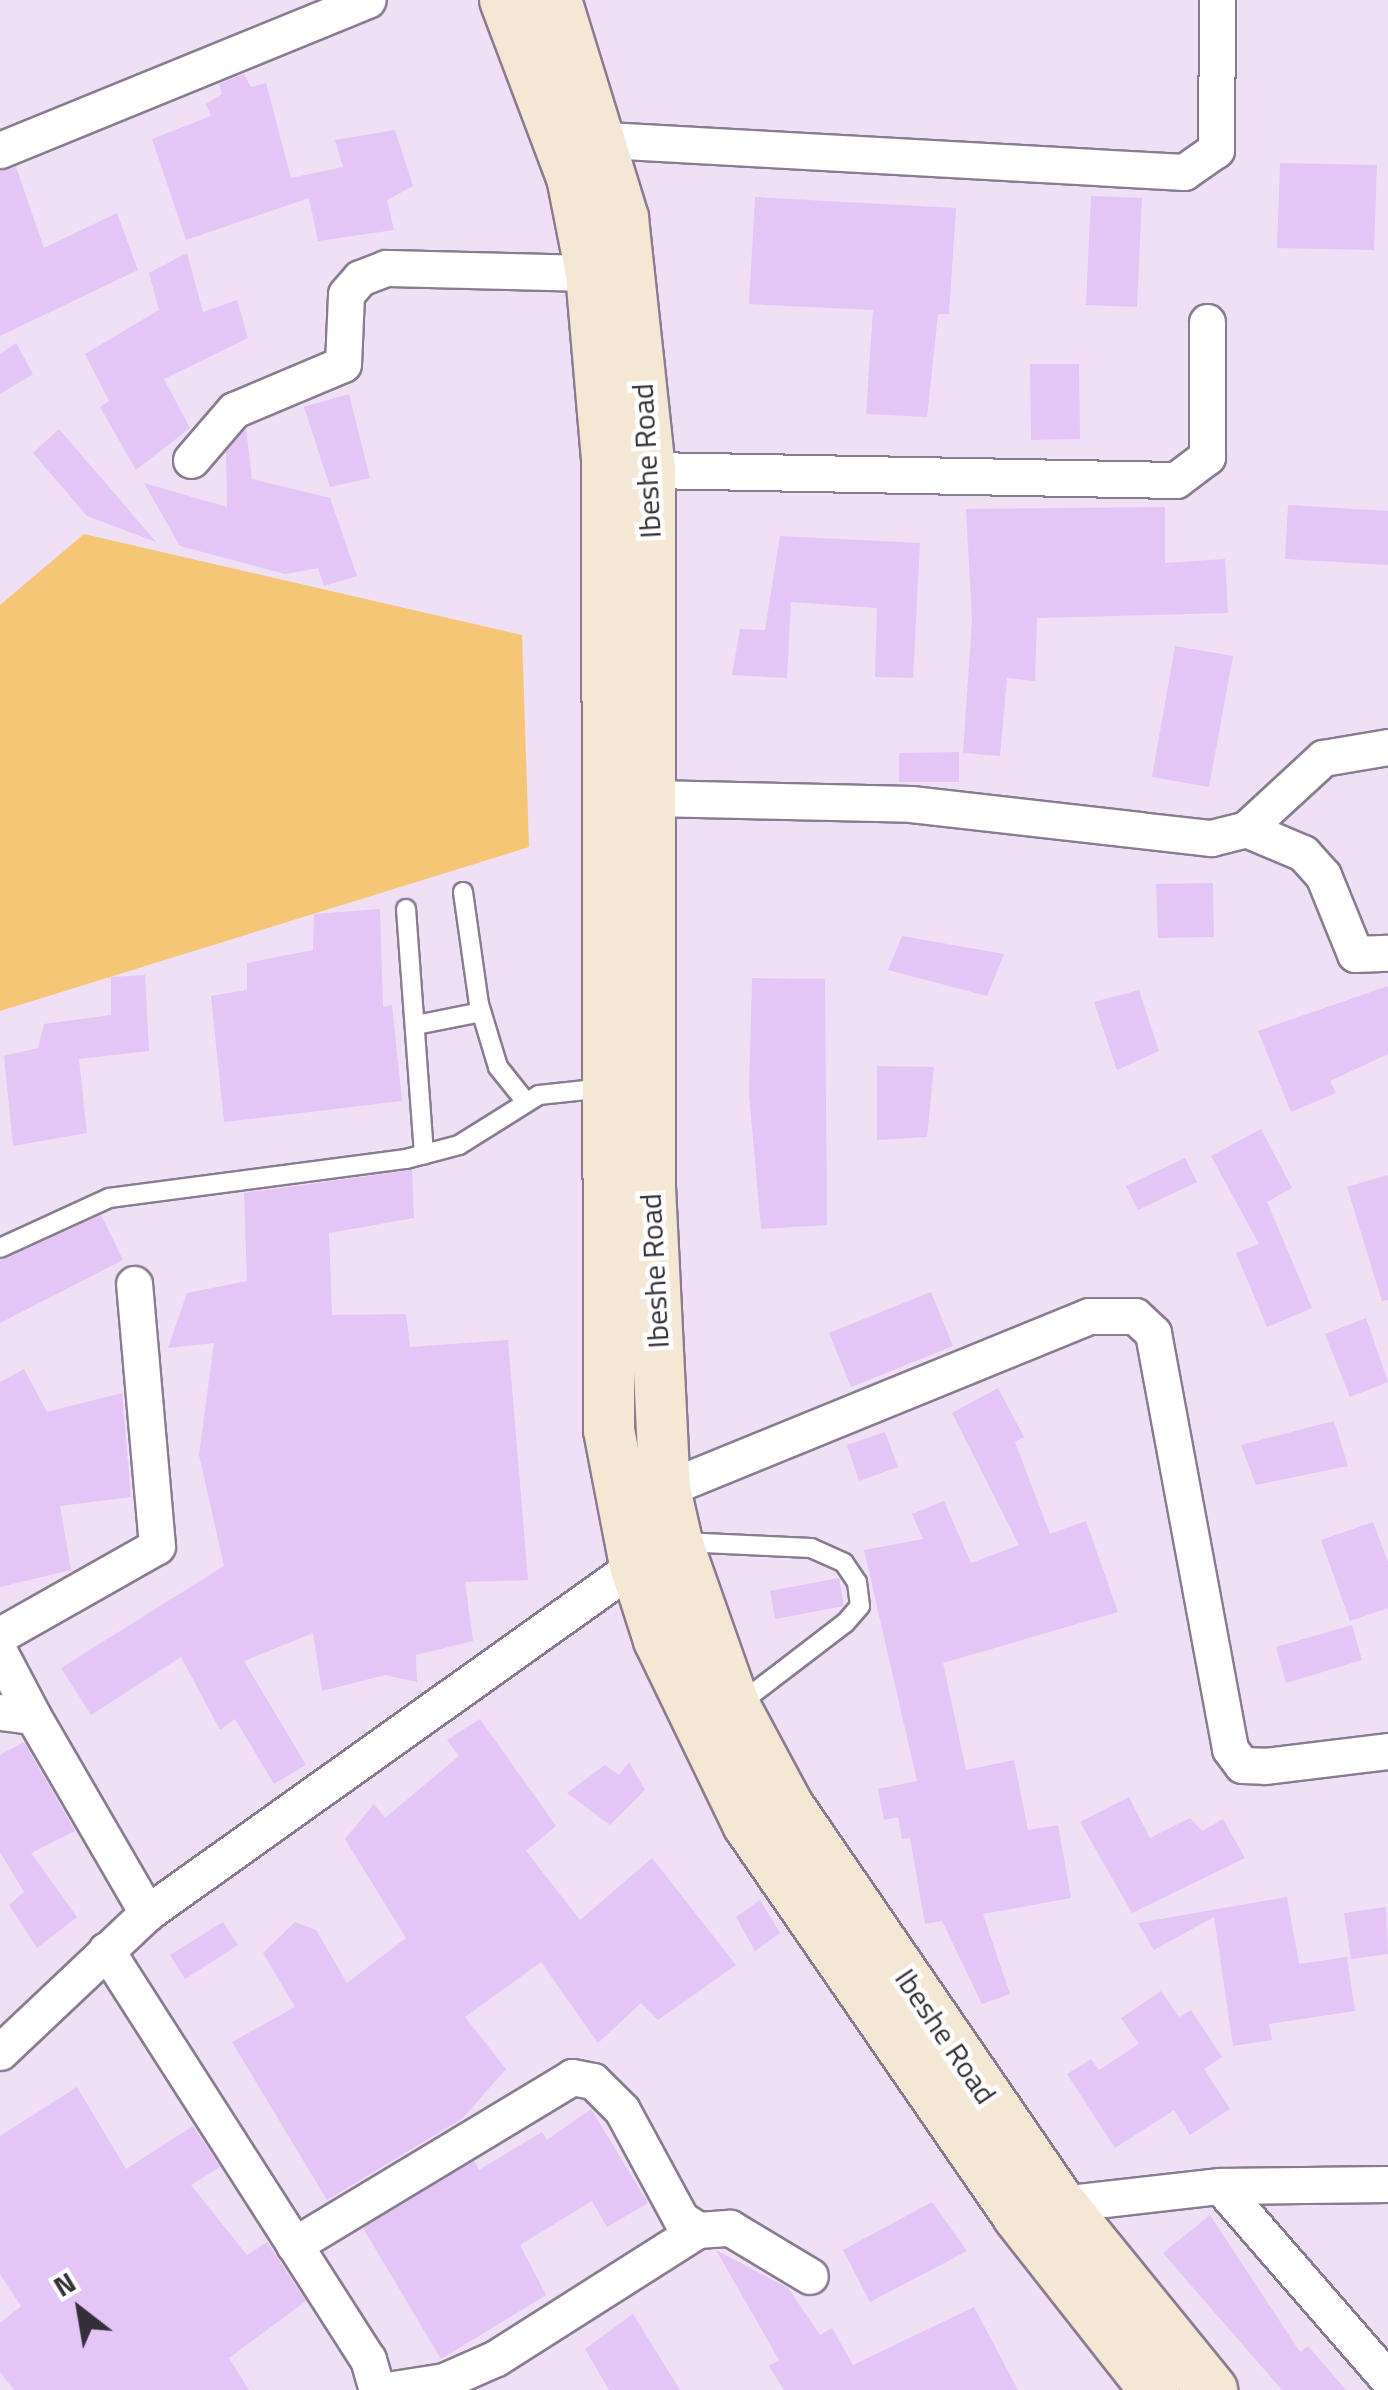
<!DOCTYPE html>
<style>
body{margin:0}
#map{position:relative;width:1388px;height:2390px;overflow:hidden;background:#efe0f6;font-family:"Titillium Web",sans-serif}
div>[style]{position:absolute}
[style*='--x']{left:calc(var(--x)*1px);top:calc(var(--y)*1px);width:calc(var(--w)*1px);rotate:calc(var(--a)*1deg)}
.green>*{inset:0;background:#f5c676}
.building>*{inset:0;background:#e5c4f6}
.roads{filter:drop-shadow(2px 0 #897c90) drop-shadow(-2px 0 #897c90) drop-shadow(0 2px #897c90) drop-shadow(0 -2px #897c90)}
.service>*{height:18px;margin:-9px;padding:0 9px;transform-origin:9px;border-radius:9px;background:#fff}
.minor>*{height:35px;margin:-17.5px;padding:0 17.5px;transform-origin:17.5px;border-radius:17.5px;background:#fff}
.secondary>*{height:50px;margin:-25px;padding:0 25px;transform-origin:25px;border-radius:25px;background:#f4e8d5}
span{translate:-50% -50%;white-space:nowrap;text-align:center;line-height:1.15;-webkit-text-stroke:9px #fff;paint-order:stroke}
.street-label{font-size:30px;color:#352f38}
.north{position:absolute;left:30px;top:2260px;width:100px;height:100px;-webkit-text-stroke:8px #fff;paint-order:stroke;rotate:329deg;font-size:28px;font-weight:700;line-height:40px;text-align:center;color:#352f38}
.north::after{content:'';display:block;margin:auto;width:35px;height:45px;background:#352f38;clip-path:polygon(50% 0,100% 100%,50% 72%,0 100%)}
</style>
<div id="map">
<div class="green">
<div style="clip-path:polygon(84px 534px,522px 635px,529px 847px,0 1011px,0 605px)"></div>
</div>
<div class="building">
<div style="clip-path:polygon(244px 74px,251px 87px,266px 83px,291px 178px,343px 167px,335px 140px,395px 130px,413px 186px,387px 200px,394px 230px,318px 241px,309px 198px,186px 240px,152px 139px,211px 116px,206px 104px,222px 94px,219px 84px)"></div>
<div style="clip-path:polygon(1280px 163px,1377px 165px,1374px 250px,1277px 248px)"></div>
<div style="clip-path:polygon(16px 167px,44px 248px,117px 213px,138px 270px,0 336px,0 171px)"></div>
<div style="clip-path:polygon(1091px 196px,1142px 198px,1137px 307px,1086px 305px)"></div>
<div style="clip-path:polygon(755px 197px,956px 208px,949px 314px,938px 314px,927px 417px,866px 414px,873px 310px,749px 304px)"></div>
<div style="clip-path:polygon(187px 253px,203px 312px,237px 300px,248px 338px,164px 379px,190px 428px,136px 470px,100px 407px,109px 401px,85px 354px,159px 310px,149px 273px)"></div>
<div style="clip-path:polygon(16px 343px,33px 374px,0 394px,0 354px)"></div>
<div style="clip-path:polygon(1030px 364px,1079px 364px,1080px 439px,1031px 440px)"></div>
<div style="clip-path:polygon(349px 394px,370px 478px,330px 487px,304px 407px)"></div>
<div style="clip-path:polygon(246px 428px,252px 479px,330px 498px,357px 576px,324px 586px,318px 568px,285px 574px,180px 546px,144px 483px,227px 507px,226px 452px)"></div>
<div style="clip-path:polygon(59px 429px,110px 488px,156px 542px,87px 516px,33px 453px)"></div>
<div style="clip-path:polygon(1288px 505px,1388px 511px,1388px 565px,1285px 559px)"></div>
<div style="clip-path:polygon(1165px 507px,1165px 563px,1225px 559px,1228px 613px,1037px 618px,1035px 681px,1007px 678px,1000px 756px,963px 753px,972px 620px,966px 509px)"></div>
<div style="clip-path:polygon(780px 536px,920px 543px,913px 678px,875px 677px,877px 608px,791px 602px,787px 678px,732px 675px,740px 629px,765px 630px)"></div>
<div style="clip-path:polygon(1175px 646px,1233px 656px,1209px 787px,1152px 777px)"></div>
<div style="clip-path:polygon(959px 752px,959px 782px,899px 782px,899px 753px)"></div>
<div style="clip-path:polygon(1213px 883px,1214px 937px,1158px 938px,1156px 884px)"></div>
<div style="clip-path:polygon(380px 909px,383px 1007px,392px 1005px,402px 1101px,224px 1122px,211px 996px,247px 990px,247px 963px,313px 950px,314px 914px)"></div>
<div style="clip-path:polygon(902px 936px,1004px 954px,987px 996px,888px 970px)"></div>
<div style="clip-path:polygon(145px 975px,149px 1051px,79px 1059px,87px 1133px,13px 1146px,4px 1056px,38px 1048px,44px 1024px,111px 1015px,111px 977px)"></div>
<div style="clip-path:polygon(752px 978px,825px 979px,827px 1225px,761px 1229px,749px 1094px)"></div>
<div style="clip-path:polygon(1388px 986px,1388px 1054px,1330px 1081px,1336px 1093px,1291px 1112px,1258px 1031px)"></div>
<div style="clip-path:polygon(1139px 990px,1159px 1051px,1117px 1070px,1094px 1002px)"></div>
<div style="clip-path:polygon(877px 1066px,934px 1067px,927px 1137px,877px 1140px)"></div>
<div style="clip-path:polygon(1261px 1129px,1292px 1188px,1267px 1202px,1312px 1308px,1267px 1327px,1236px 1253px,1259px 1244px,1211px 1156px)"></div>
<div style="clip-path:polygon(1185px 1158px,1197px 1182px,1138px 1210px,1126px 1186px)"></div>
<div style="clip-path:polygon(412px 1170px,414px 1218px,329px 1233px,332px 1315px,406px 1314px,410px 1347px,508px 1340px,528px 1580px,465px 1582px,473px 1641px,416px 1655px,417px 1682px,385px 1675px,322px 1691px,313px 1633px,244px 1661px,306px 1765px,274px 1784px,235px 1719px,220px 1730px,181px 1657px,91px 1715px,61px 1668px,224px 1566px,199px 1455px,214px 1343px,168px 1348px,187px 1293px,247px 1281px,244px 1193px)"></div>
<div style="clip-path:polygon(1388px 1175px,1388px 1300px,1382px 1301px,1347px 1187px)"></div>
<div style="clip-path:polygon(101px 1215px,123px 1260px,0 1323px,0 1261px)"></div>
<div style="clip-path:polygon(931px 1292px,953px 1346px,851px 1387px,829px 1333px)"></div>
<div style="clip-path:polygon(1366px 1318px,1388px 1382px,1350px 1397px,1325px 1334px)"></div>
<div style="clip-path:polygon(24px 1369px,47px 1412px,122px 1393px,131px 1497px,60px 1506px,71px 1570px,0 1587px,0 1382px)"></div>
<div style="clip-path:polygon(998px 1388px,1024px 1437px,1015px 1442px,1050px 1534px,1086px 1521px,1118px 1612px,943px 1663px,966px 1770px,1014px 1760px,1028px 1830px,1058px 1825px,1071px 1898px,983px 1914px,1010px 1994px,982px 2004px,942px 1921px,925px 1924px,910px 1838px,902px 1839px,898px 1817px,884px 1820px,878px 1789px,917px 1781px,864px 1550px,923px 1539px,912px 1514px,944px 1501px,971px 1563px,1019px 1545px,952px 1413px)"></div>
<div style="clip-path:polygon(1334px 1421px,1348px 1466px,1256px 1485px,1241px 1445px)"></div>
<div style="clip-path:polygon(885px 1432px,898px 1467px,859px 1481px,847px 1445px)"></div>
<div style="clip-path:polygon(1373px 1522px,1388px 1562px,1388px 1608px,1350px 1621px,1321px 1540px)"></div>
<div style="clip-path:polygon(839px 1578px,844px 1606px,775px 1619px,770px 1591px)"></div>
<div style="clip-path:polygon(1352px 1625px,1362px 1660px,1286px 1683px,1276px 1647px)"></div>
<div style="clip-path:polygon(480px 1719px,556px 1826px,526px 1851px,580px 1920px,652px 1858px,736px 1965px,658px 2020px,641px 2003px,598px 2043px,541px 1962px,465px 2017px,506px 2069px,463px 2118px,327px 2200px,232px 2042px,295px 2007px,263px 1953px,295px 1922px,316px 1930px,347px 1983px,406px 1938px,345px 1839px,374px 1804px,385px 1818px,459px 1756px,447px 1740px)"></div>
<div style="clip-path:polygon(24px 1742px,75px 1831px,31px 1853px,77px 1917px,37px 1948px,9px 1905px,24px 1892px,0 1852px,0 1755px)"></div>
<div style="clip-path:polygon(629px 1762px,645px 1790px,610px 1825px,567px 1793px,605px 1765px,619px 1775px)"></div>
<div style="clip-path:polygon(1129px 1797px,1150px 1838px,1190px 1818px,1202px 1831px,1223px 1819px,1245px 1858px,1132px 1913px,1080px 1822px)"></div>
<div style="clip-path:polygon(1287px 1897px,1299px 1964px,1347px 1957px,1355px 2011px,1269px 2024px,1272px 2040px,1233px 2046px,1214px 1917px,1154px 1950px,1138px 1923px)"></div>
<div style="clip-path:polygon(760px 1900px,780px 1933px,755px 1951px,736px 1917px)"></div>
<div style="clip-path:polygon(1386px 1907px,1388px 1954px,1351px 1959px,1344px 1913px)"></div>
<div style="clip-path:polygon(223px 1922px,238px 1945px,185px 1979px,170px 1955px)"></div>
<div style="clip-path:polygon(1161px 1991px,1179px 2017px,1191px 2010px,1222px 2057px,1204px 2069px,1230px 2109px,1190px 2135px,1174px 2110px,1115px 2148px,1067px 2074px,1091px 2059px,1099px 2070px,1139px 2044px,1121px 2018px)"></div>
<div style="clip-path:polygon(77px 2087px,126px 2169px,193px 2126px,220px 2167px,191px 2185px,247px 2255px,267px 2242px,306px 2301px,229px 2358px,249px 2390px,14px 2390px,0 2372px,0 2323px,21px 2306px,0 2274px,0 2136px)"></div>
<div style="clip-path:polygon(591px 2109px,648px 2203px,607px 2227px,592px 2201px,520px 2245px,546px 2295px,441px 2359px,363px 2228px,474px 2161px,479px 2170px,542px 2132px,547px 2140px)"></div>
<div style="clip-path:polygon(932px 2202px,967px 2251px,870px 2302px,843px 2250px)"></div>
<div style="clip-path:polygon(1210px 2215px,1300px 2352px,1308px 2346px,1346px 2390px,1282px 2390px,1163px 2253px)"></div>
<div style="clip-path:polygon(716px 2250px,788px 2288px,820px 2335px,832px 2328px,853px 2365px,974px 2307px,1018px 2390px,784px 2390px,769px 2366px,779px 2360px)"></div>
<div style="clip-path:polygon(633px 2314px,680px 2390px,609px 2390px,585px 2349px)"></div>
</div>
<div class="roads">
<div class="service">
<div style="--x:463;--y:892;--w:113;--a:81.9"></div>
<div style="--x:479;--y:1004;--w:66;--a:73.2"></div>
<div style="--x:498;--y:1067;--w:45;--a:51.3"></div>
<div style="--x:406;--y:909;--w:246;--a:85.8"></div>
<div style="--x:416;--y:1025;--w:66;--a:-11.3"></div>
<div style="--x:0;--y:1248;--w:120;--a:-24.6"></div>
<div style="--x:109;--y:1198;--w:300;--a:-7.5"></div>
<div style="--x:406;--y:1159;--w:55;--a:-14.8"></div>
<div style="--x:459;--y:1145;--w:94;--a:-32"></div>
<div style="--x:539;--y:1095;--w:66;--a:-6.1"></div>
<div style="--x:682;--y:1542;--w:129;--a:2.7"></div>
<div style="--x:811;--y:1548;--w:36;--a:24"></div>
<div style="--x:844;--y:1563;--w:23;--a:56"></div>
<div style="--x:857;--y:1582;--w:24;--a:83"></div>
<div style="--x:860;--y:1606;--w:23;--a:131"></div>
<div style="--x:845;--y:1623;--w:133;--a:142.6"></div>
</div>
<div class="minor">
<div style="--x:606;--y:140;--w:579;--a:3.17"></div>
<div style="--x:1184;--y:172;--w:39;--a:-35"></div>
<div style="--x:1216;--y:150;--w:150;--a:-89.6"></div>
<div style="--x:0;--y:150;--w:397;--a:-22.2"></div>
<div style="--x:191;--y:460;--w:66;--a:-49.3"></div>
<div style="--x:234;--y:410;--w:118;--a:-22.9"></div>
<div style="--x:343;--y:364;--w:70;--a:-87.5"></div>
<div style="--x:346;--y:294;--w:21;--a:-49"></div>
<div style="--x:360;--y:278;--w:28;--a:-21"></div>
<div style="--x:386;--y:268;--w:205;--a:1.4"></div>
<div style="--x:650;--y:470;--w:526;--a:1.09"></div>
<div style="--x:1176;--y:480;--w:39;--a:-37"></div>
<div style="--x:1207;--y:457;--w:135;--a:-90"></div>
<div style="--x:652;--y:798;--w:259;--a:1.3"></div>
<div style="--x:911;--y:804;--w:302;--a:6.5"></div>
<div style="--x:1211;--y:838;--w:36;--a:-14"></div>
<div style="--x:1246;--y:829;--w:105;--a:-42.7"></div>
<div style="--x:1323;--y:758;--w:66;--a:-9.6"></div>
<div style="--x:1246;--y:829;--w:62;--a:22.8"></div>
<div style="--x:1303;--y:853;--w:30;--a:48"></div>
<div style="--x:1323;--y:875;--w:85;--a:67.9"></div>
<div style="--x:1355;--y:954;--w:33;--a:-2"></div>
<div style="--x:665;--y:1489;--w:458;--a:-22.2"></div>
<div style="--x:1089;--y:1316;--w:46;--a:0"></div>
<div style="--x:1135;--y:1316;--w:25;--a:43"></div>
<div style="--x:1153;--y:1333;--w:423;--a:79.5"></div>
<div style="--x:1230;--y:1749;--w:20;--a:53"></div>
<div style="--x:1242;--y:1765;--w:23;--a:2"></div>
<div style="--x:1265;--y:1766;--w:124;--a:-7"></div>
<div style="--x:0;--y:1635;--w:180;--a:-29.5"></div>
<div style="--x:157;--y:1546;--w:263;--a:-95"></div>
<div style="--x:0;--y:1653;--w:71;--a:62.4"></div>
<div style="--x:0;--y:1712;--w:33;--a:7"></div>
<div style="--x:33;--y:1716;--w:228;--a:59.9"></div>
<div style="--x:106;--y:1950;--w:486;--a:57.4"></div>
<div style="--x:368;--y:2359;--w:32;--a:74"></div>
<div style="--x:0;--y:2052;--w:202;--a:-43.4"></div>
<div style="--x:147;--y:1913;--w:599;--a:-35.49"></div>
<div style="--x:1220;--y:2186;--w:256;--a:49"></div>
<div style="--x:1061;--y:2204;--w:160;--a:-6.5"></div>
<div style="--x:1220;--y:2186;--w:168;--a:-0.7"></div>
<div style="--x:294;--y:2245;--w:325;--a:-31.1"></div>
<div style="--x:572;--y:2077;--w:21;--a:11"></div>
<div style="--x:593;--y:2081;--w:41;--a:45"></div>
<div style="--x:622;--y:2110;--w:124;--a:61.6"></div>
<div style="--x:681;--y:2219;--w:20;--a:33"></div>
<div style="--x:698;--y:2230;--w:32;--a:-4"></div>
<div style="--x:730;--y:2228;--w:93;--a:31"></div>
<div style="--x:387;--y:2390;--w:58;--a:-9"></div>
<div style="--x:444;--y:2381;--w:57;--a:-23.9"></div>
<div style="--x:496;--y:2358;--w:239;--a:-32.4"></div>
</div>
<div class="secondary">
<div style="--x:505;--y:0;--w:189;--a:69.3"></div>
<div style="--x:572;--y:177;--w:98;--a:78.8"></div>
<div style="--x:591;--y:273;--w:186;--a:85.1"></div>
<div style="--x:607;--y:458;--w:972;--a:89.88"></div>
<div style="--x:609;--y:1430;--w:137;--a:79.1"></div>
<div style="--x:635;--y:1565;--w:79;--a:72.3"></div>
<div style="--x:659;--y:1640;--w:204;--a:64.2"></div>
<div style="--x:748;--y:1824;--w:476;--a:55.4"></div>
<div style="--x:1018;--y:2216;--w:221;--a:51.8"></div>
<div style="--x:556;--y:0;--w:228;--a:72.9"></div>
<div style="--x:623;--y:218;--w:253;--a:83.9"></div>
<div style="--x:650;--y:470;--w:717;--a:90"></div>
<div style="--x:650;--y:1187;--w:302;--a:87.2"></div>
<div style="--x:665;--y:1489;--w:54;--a:77.2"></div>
<div style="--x:677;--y:1542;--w:175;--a:70.6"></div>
<div style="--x:735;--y:1707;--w:112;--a:61.8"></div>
<div style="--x:788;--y:1806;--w:483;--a:55.6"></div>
<div style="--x:1061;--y:2204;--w:240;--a:50.9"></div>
</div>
</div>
<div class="street-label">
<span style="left:646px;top:461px;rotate:-93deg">Ibeshe Road</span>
<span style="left:654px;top:1271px;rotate:-93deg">Ibeshe Road</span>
<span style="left:946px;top:2036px;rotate:56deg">Ibeshe Road</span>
</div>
<div class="north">N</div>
</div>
